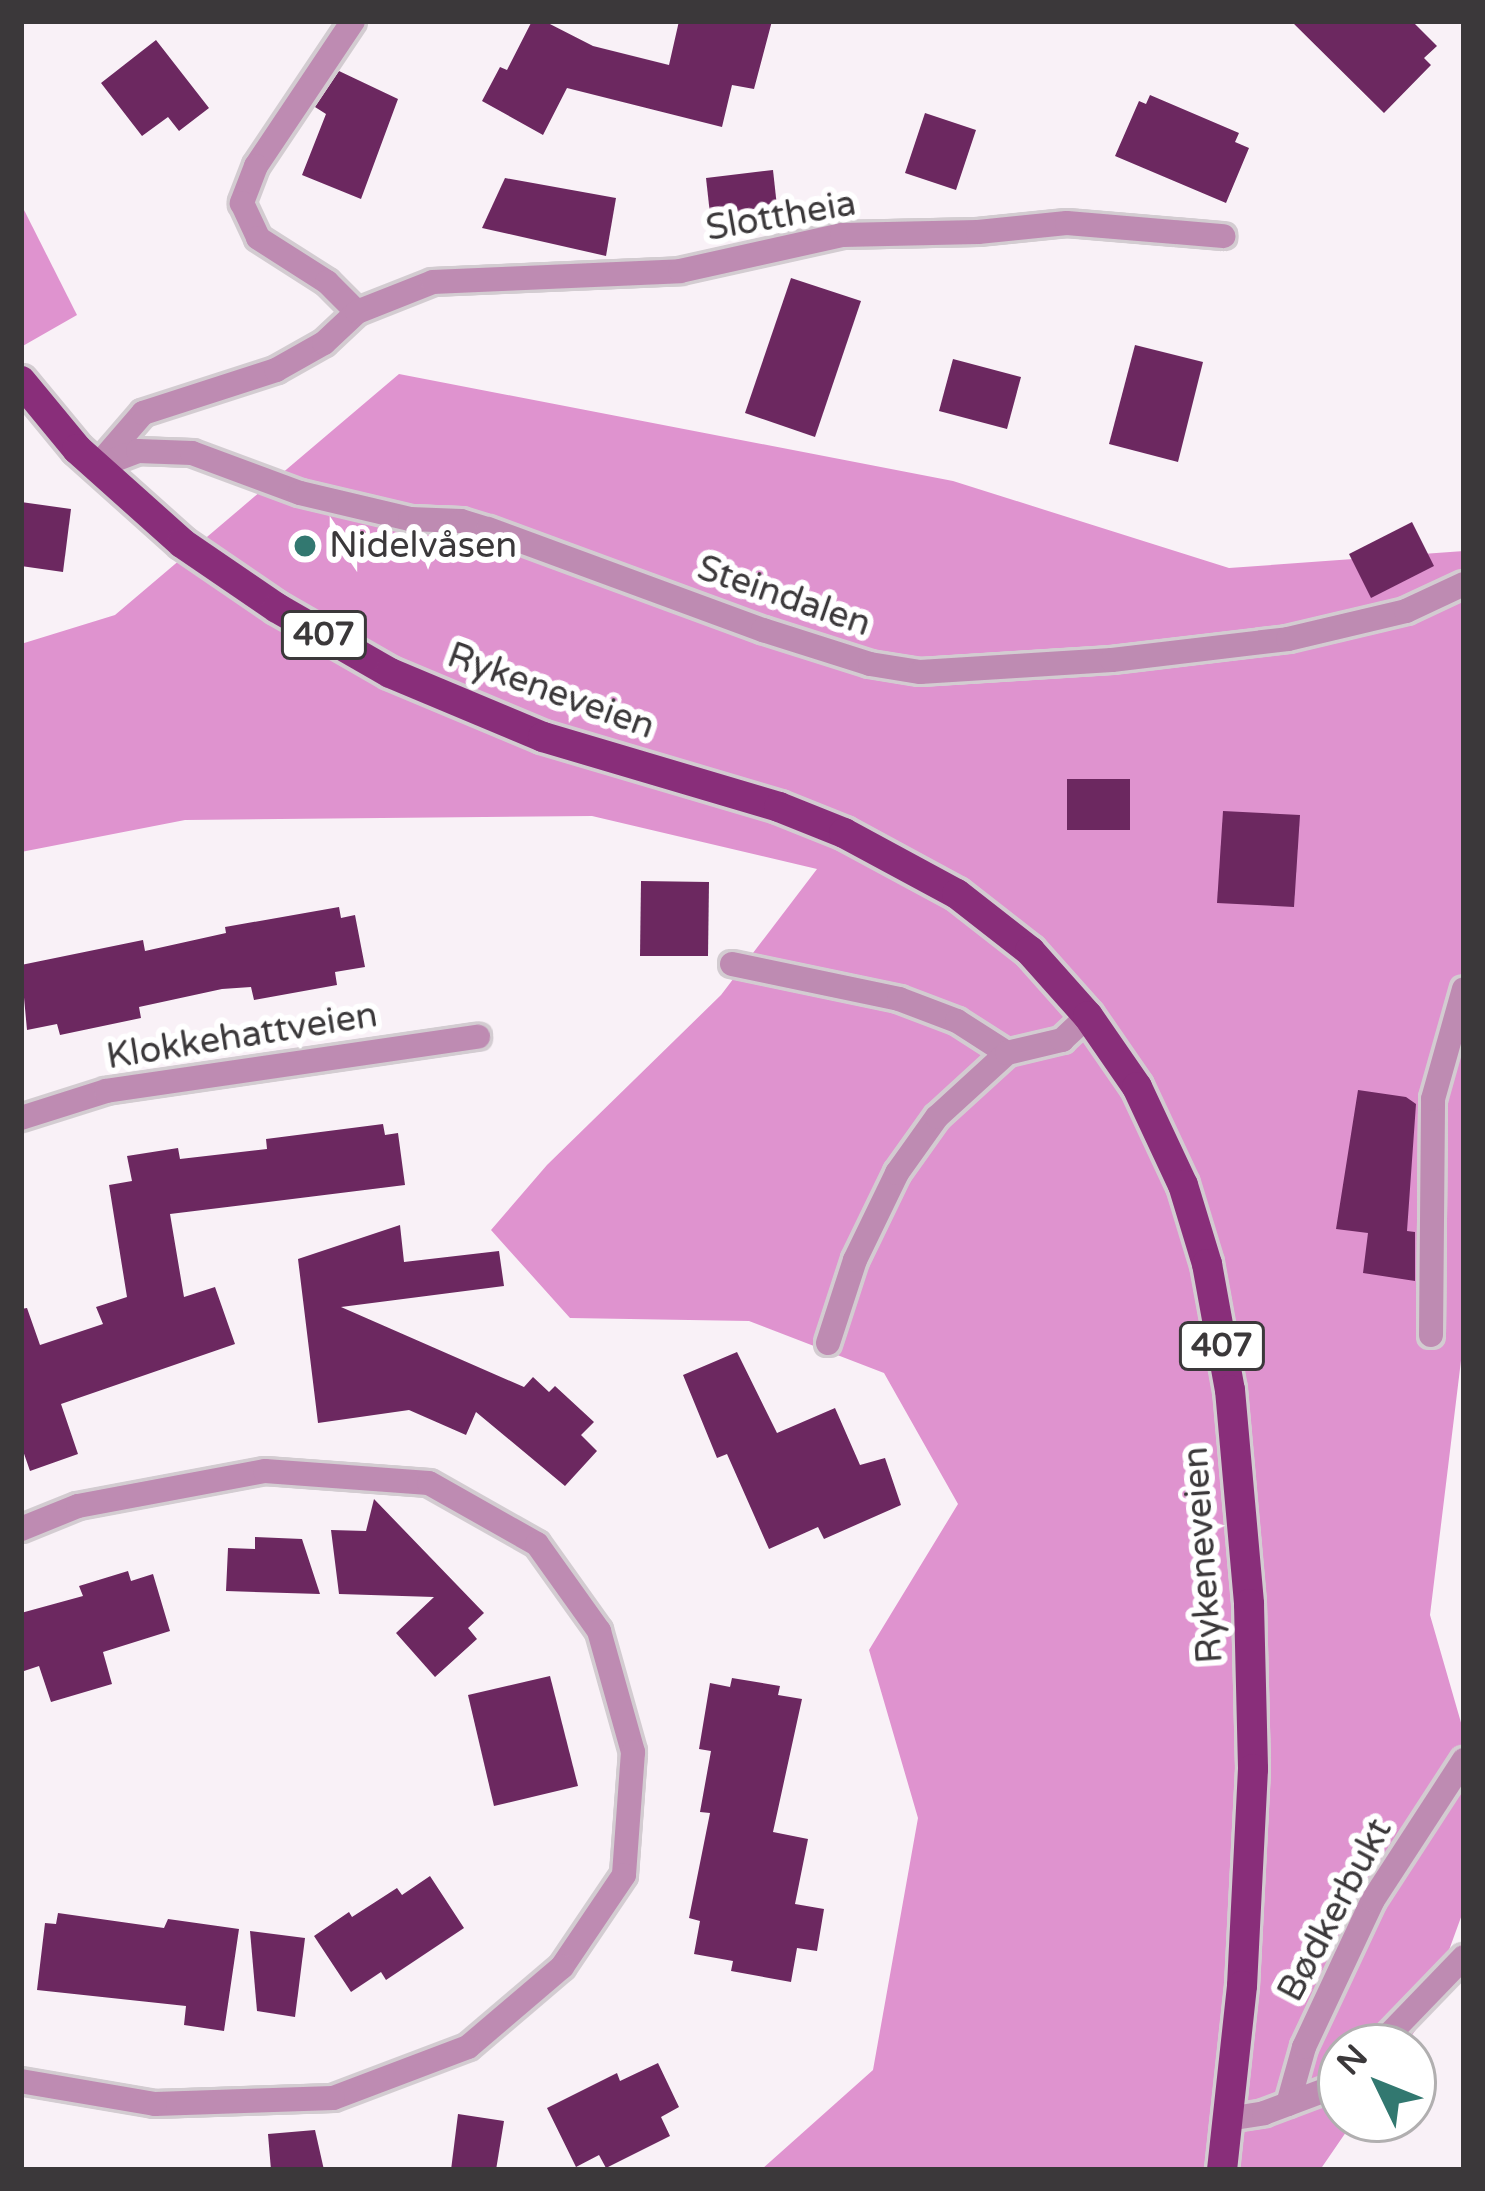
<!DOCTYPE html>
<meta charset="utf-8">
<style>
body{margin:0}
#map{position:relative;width:1485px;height:2191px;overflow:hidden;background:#f9f1f7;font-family:"Varela Round",sans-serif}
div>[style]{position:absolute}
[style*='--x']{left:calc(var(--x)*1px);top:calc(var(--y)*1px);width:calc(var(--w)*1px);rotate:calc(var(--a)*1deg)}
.forest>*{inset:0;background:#df93cf}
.building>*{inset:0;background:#6c2860}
.roads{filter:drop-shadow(3px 0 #d3ccd1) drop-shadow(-3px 0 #d3ccd1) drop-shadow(0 3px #d3ccd1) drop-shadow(0 -3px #d3ccd1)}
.minor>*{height:24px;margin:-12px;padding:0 12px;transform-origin:12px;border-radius:12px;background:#be8bb2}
.primary>*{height:30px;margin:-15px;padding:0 15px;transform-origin:15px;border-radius:15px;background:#892e7a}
.dots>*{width:33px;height:33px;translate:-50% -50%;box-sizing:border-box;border:6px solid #fff;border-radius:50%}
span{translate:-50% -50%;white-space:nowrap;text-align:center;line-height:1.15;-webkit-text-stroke:12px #fff;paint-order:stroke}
.shield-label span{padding:3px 9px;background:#fff;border:3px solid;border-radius:9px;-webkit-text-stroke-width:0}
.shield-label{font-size:33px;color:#3b383a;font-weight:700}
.street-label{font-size:36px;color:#3b383a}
.poi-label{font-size:36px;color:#3b383a}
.left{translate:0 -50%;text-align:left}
.frame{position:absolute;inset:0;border:24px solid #3b383a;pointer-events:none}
.north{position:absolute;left:1317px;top:2023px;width:120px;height:120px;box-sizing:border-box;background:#fff;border:3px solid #b1afb0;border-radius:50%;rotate:313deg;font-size:33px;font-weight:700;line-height:48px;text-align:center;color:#3b383a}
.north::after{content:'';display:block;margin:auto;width:42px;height:54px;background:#327870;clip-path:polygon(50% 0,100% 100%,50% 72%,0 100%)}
</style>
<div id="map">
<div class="forest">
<div style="clip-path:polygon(21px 204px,77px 315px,21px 347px)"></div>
<div style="clip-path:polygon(399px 374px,953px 481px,1229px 568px,1464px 551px,1464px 1336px,1430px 1615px,1464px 1733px,1464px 1909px,1425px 2016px,1404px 2047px,1341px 2047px,1341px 2119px,1355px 2119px,1320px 2170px,761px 2170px,873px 2070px,918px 1818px,869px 1650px,958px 1504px,884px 1373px,749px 1321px,570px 1318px,491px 1230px,547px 1165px,721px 995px,817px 869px,592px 816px,185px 820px,21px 852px,21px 644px,115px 615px)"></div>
</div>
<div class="building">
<div style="clip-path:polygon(532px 21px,544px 21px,593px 46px,669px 65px,679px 21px,772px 21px,754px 89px,732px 85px,722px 127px,567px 88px,543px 135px,482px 101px,500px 67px,507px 70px)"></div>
<div style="clip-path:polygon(1291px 21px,1412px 21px,1437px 46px,1424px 58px,1431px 65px,1384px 113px)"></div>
<div style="clip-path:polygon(156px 40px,209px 108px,179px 131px,168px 117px,142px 136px,101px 83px)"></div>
<div style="clip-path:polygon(339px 71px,398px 99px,361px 199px,302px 175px,326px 114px,315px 107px)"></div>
<div style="clip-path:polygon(1150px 95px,1239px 133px,1235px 142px,1249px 148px,1226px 203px,1115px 156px,1139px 101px,1146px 104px)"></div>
<div style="clip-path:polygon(925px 113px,976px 130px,956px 190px,905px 173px)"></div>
<div style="clip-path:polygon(773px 170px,779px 225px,712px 232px,706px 178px)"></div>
<div style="clip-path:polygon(505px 178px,616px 198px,606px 256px,482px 228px)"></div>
<div style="clip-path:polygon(791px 278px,861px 301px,815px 437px,745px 413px)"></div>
<div style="clip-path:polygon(1135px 345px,1203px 362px,1178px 462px,1109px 444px)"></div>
<div style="clip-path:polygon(953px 359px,1021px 377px,1007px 429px,939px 411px)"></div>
<div style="clip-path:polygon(21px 502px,71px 509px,63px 572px,21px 566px)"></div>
<div style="clip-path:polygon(1412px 522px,1434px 566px,1371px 598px,1349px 554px)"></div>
<div style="clip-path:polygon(1067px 779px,1130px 779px,1130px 830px,1067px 830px)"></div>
<div style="clip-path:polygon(1223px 811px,1300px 815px,1294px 907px,1217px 903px)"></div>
<div style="clip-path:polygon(641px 881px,709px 882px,708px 956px,640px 956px)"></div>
<div style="clip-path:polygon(339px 907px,341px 918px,355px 915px,365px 967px,335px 972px,337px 985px,254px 1000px,251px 987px,222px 989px,139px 1007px,141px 1018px,60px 1035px,57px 1024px,27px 1030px,21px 965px,143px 940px,145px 951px,226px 933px,225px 927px)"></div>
<div style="clip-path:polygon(1358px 1090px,1406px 1097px,1416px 1104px,1407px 1231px,1415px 1232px,1415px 1281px,1363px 1273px,1368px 1233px,1336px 1229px)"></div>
<div style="clip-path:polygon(383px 1124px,385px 1135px,398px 1133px,405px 1185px,170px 1214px,184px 1297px,215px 1287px,235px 1344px,61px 1404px,78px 1454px,30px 1471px,21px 1445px,21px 1309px,27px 1308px,40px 1345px,103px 1324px,96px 1307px,127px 1297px,109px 1185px,132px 1181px,127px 1156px,178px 1148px,180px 1159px,267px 1149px,266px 1139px)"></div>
<div style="clip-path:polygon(400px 1225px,404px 1262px,499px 1251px,504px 1286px,341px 1307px,524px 1387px,533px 1377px,549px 1392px,555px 1386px,594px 1422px,581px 1435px,597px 1451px,565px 1486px,476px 1412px,466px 1435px,409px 1410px,318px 1423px,298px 1259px)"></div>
<div style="clip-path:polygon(737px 1352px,777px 1433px,835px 1408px,860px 1465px,885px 1458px,901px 1505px,824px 1539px,818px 1527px,769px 1549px,727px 1454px,717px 1458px,683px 1375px)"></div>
<div style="clip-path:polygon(374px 1499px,484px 1613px,468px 1628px,477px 1639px,435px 1677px,396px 1633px,434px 1597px,339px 1594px,331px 1530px,366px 1531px)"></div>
<div style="clip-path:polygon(255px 1537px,302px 1539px,320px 1594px,226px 1591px,228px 1548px,255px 1549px)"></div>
<div style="clip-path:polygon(128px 1571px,131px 1581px,153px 1574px,170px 1631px,103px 1652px,112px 1684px,51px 1702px,39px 1666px,21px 1672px,21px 1613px,83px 1596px,79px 1586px)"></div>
<div style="clip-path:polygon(550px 1676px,578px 1786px,494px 1806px,468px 1695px)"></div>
<div style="clip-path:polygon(732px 1678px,780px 1686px,778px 1695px,802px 1699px,773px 1832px,808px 1839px,795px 1904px,824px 1909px,817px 1951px,797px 1948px,791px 1982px,731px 1971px,733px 1961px,694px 1954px,700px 1921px,689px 1918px,710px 1813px,700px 1812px,711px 1751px,699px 1749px,710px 1683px,730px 1687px)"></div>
<div style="clip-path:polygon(430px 1876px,464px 1928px,386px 1980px,381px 1972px,351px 1992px,314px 1936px,349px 1912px,352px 1917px,397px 1888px,402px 1895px)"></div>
<div style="clip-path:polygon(58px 1913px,164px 1928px,168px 1919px,239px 1929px,224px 2031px,184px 2025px,186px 2006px,37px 1990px,45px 1923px,56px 1924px)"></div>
<div style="clip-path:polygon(250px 1931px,305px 1938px,295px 2017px,257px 2011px)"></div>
<div style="clip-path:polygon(658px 2063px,679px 2107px,661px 2117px,670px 2136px,606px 2168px,599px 2155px,576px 2167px,547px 2108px,617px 2073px,620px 2081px)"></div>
<div style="clip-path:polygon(458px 2114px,504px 2121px,496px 2170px,451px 2170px)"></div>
<div style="clip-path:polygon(315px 2130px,324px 2170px,271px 2170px,268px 2134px)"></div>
</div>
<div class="roads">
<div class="minor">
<div style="--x:353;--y:21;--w:174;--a:123.8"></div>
<div style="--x:256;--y:166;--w:40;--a:111"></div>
<div style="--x:242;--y:203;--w:38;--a:65"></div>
<div style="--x:258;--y:238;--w:82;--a:32.5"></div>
<div style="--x:327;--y:282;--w:42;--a:45"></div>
<div style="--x:98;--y:465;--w:69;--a:-49.1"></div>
<div style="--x:143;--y:413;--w:140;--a:-17.9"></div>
<div style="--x:276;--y:370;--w:55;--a:-29.4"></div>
<div style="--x:324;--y:343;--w:45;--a:-43.2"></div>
<div style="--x:357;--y:312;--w:82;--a:-21.5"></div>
<div style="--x:433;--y:282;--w:247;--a:-2.5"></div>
<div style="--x:680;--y:271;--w:166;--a:-12.5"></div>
<div style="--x:842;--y:235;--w:136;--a:-1.3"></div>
<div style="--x:978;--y:232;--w:89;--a:-5.8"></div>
<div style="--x:1067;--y:223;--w:157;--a:4.8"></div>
<div style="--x:96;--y:467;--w:45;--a:-20.9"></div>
<div style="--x:138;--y:451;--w:54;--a:2.1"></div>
<div style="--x:192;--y:453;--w:115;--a:20.3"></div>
<div style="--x:300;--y:493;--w:113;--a:13.3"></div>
<div style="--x:410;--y:519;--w:51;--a:2.2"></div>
<div style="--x:461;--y:521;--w:28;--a:17"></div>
<div style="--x:488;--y:529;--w:293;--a:20.2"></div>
<div style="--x:763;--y:630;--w:112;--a:17.6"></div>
<div style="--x:870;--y:664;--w:51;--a:9.1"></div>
<div style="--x:920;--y:672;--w:192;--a:-3.6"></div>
<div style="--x:1112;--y:660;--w:177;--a:-6.8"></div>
<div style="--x:1288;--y:639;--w:121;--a:-13.3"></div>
<div style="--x:1406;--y:611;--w:64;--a:-25"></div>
<div style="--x:732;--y:964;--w:171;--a:11.8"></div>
<div style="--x:899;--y:999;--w:62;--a:20.8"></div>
<div style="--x:957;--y:1021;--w:59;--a:32.6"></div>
<div style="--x:21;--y:1118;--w:89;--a:-17.6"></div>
<div style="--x:106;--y:1091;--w:376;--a:-8.3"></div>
<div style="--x:1431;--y:1335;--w:236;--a:-89.5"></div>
<div style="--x:1433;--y:1099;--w:114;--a:-74.3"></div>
<div style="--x:828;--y:1343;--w:87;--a:-72"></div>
<div style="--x:855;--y:1260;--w:97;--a:-64.2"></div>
<div style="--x:897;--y:1173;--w:69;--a:-54.5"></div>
<div style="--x:937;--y:1117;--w:95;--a:-42.4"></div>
<div style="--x:1007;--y:1053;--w:57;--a:-13.3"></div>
<div style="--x:1062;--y:1040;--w:35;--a:-43"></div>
<div style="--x:21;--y:1529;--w:61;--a:-22"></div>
<div style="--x:78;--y:1506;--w:190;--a:-10.6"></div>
<div style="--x:265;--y:1471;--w:164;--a:4.2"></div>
<div style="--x:429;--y:1483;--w:124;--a:29.5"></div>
<div style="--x:537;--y:1544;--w:107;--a:54.5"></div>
<div style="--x:599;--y:1631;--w:126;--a:74.3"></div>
<div style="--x:633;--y:1752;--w:123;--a:94.2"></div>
<div style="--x:624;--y:1875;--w:111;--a:124"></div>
<div style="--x:562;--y:1967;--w:123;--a:139.6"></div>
<div style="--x:468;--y:2047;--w:144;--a:159.3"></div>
<div style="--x:333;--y:2098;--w:178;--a:178.1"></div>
<div style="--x:155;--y:2104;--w:136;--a:-170.3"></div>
<div style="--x:1377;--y:2047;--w:125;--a:-46"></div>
<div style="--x:1288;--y:2104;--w:59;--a:-74.3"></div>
<div style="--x:1304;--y:2047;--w:162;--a:-64.9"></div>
<div style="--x:1373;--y:1900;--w:167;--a:-57"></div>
<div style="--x:1228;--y:2119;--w:36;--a:-9"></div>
<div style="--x:1264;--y:2113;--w:82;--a:-20.6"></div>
</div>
<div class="primary">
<div style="--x:21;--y:381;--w:88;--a:50.5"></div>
<div style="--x:77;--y:449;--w:141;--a:41.8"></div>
<div style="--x:182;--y:543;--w:115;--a:34.4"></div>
<div style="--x:277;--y:608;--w:130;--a:29.9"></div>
<div style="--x:390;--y:673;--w:166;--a:22.7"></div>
<div style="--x:543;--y:737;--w:246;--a:16.5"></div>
<div style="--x:779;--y:807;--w:70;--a:21.8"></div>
<div style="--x:844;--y:833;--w:128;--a:28.4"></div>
<div style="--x:957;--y:894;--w:93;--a:38"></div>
<div style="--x:1030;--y:951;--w:87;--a:48.3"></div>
<div style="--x:1088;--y:1016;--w:86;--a:55.4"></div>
<div style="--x:1137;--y:1087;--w:108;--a:64.9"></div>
<div style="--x:1183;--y:1185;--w:83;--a:73.1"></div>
<div style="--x:1207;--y:1264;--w:128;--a:79.7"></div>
<div style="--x:1230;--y:1390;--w:215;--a:84.9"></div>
<div style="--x:1249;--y:1604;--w:165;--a:88.6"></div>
<div style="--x:1253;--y:1769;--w:217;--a:92.9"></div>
<div style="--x:1242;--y:1986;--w:185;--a:96.2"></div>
</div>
</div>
<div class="dots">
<div style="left:305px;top:546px;background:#327870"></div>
</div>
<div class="shield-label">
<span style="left:324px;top:635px">407</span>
<span style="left:1222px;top:1346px">407</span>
</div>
<div class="street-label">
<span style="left:781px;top:216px;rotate:-10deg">Slottheia</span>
<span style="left:784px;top:596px;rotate:19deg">Steindalen</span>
<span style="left:551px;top:691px;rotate:20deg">Rykeneveien</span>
<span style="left:242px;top:1036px;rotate:-9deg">Klokkehattveien</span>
<span style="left:1203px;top:1555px;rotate:-94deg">Rykeneveien</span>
<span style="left:1335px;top:1910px;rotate:-62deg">Bødkerbukt</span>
</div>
<div class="poi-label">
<span class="left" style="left:329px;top:546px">Nidelvåsen</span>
</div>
<div class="frame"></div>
<div class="north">N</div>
</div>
